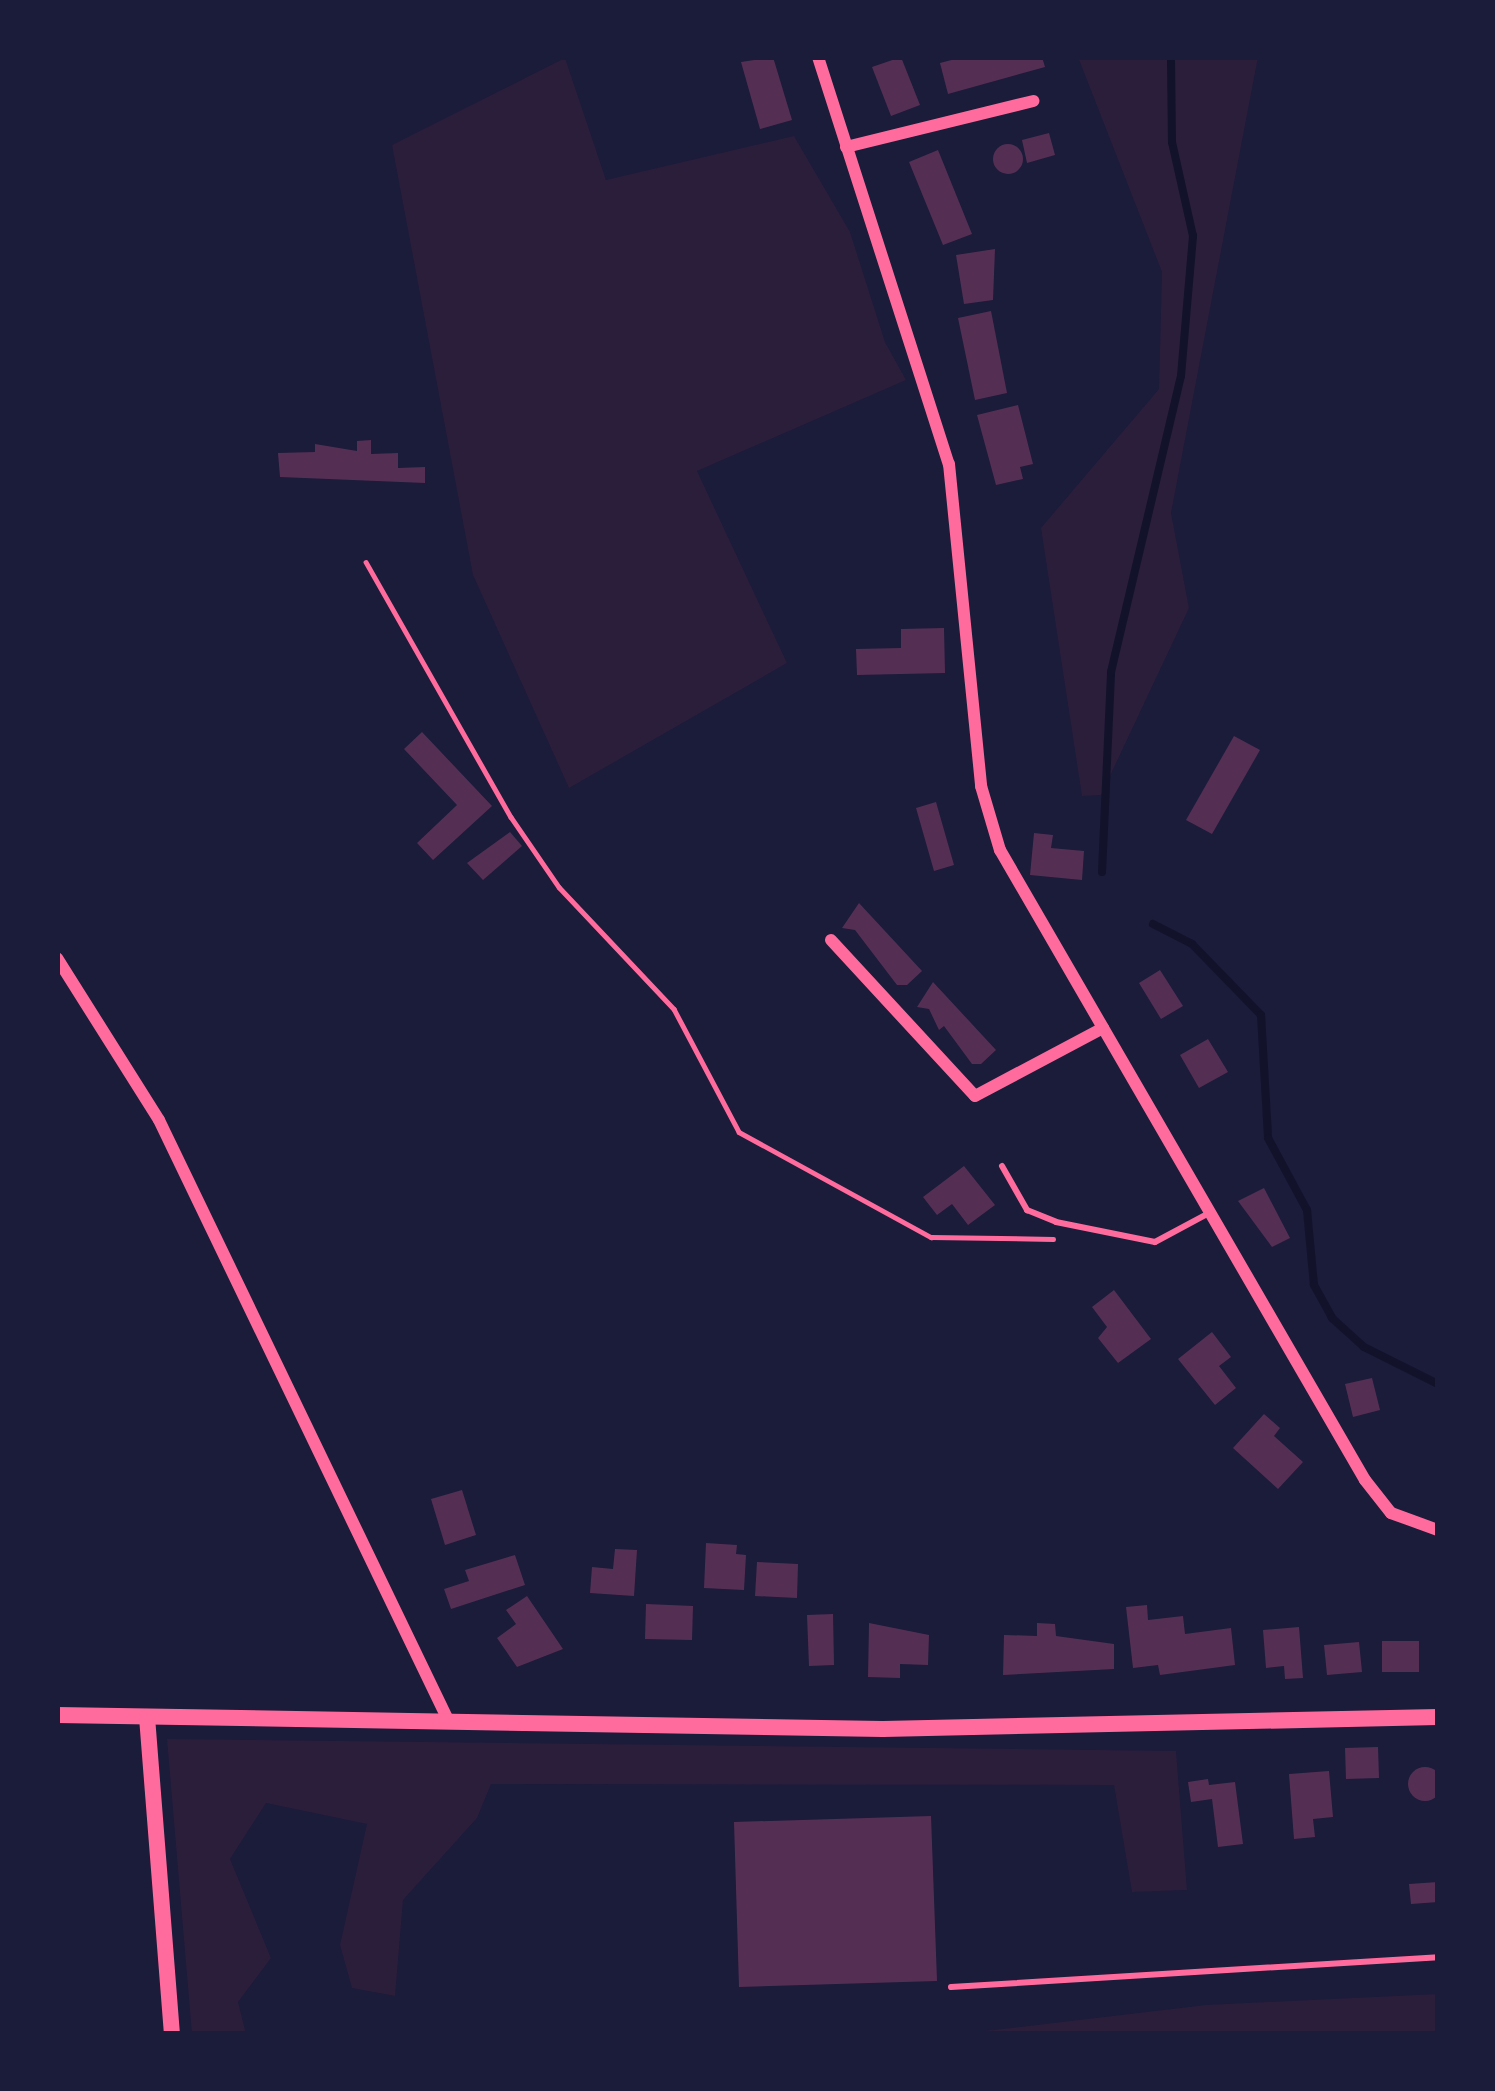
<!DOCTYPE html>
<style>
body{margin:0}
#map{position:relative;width:1495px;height:2091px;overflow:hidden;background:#1b1b3a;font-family:"Golos Text",sans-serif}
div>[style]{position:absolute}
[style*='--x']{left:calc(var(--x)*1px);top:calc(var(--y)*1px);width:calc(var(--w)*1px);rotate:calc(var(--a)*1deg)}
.green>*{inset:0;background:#2a1e3b}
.stream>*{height:8px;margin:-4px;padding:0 4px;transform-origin:4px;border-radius:4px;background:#12122b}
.building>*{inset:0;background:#542f53}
.round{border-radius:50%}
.path>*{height:4.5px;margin:-2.25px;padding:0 2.25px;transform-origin:2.25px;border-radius:2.25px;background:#ff6b9d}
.service>*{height:6px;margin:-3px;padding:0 3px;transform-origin:3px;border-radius:3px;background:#ff6b9d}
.minor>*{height:12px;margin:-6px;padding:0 6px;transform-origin:6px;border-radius:6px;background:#ff6b9d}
.tertiary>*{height:16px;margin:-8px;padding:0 8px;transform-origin:8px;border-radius:8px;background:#ff6b9d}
span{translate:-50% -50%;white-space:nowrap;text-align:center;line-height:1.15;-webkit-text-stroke:9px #1b1b3a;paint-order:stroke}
.frame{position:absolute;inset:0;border:60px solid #1b1b3a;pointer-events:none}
</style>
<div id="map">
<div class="green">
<div style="clip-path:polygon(1078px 57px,1258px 57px,1171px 513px,1189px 608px,1101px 795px,1082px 796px,1041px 528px,1159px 389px,1162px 272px)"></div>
<div style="clip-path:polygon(565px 58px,606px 180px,794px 136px,850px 232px,885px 342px,906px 380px,697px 471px,787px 663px,569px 788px,473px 575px,392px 145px)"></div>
<div style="clip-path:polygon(167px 1739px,1176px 1751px,1187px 1890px,1132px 1892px,1114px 1785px,491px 1784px,477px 1818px,403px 1900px,395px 1996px,352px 1988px,340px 1945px,367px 1824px,266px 1803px,230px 1859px,271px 1958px,238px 2002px,246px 2034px,192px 2034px)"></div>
<div style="clip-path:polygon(1438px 1994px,1438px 2034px,960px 2034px,1206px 2005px)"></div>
</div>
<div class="stream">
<div style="--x:1102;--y:872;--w:200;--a:-87.4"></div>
<div style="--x:1111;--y:672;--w:304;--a:-76.7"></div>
<div style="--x:1181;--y:376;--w:141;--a:-85.1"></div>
<div style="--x:1193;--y:236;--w:96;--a:-102.6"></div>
<div style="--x:1172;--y:142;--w:85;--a:-90.7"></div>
<div style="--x:1153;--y:924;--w:44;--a:27.1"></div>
<div style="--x:1192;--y:944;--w:99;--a:45.8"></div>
<div style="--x:1261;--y:1015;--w:123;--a:86.7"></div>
<div style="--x:1268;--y:1138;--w:82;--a:61.6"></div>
<div style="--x:1307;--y:1210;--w:75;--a:84.7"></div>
<div style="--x:1314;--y:1285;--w:38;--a:61"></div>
<div style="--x:1332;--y:1318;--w:43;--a:42.2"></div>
<div style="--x:1364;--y:1347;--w:83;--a:26.6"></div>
</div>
<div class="building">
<div style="clip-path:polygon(773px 57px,792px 120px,760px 129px,741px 62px)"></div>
<div style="clip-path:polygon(901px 57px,920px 105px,891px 116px,872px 67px)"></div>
<div style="clip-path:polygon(963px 57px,1042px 57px,1045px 67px,948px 94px,940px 63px)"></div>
<div style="clip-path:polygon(1049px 133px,1055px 155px,1027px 163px,1022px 140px)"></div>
<div class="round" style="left:993px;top:144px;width:30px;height:30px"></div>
<div style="clip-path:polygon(938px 150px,972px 234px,943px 245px,909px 162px)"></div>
<div style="clip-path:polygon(995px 249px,993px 300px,964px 304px,956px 255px)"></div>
<div style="clip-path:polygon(991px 311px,1007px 393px,975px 400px,958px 318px)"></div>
<div style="clip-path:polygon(1018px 405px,1033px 464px,1020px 467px,1023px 479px,996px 485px,977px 415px)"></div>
<div style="clip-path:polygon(371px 440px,371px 454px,398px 453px,398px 468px,425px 467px,425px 483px,280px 477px,278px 453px,315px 452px,315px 444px,357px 451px,357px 441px)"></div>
<div style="clip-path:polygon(944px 628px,945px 673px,857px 675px,856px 649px,901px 648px,901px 629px)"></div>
<div style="clip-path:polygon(422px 732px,492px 806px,433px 860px,417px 843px,457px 805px,404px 749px)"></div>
<div style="clip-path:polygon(1234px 736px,1260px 750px,1212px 834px,1186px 820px)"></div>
<div style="clip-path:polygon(936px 802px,954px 865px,934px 871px,916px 808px)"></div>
<div style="clip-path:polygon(510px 832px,522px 846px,483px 880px,467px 863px)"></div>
<div style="clip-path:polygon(1034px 833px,1053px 835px,1051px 848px,1084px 851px,1082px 880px,1030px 875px)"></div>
<div style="clip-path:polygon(859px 903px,922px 971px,907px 985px,897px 985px,855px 930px,842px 928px)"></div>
<div style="clip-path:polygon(1160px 970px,1183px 1006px,1161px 1019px,1139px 983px)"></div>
<div style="clip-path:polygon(933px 982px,996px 1050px,981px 1064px,972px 1064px,944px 1026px,939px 1030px,929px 1009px,917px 1007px)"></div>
<div style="clip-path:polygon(1208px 1039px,1228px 1072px,1199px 1088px,1180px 1055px)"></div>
<div style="clip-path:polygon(964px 1166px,995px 1205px,968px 1225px,952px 1204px,937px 1215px,923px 1197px)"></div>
<div style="clip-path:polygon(1264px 1188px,1290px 1238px,1272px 1247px,1238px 1201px)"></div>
<div style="clip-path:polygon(1114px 1290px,1151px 1339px,1118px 1363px,1098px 1338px,1107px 1327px,1092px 1307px)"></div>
<div style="clip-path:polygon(1212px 1332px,1231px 1357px,1219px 1366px,1236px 1388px,1215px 1405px,1178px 1359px)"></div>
<div style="clip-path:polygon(1372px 1378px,1380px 1410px,1353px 1417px,1345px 1384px)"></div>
<div style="clip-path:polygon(1264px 1414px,1280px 1428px,1274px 1436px,1303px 1462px,1278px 1489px,1233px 1448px)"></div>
<div style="clip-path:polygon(462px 1490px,476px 1535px,445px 1545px,431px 1499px)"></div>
<div style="clip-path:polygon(706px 1543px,737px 1545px,736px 1554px,746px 1555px,744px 1590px,704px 1588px)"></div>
<div style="clip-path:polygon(615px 1549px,637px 1550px,634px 1596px,590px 1593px,592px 1567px,613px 1569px)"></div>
<div style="clip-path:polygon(515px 1555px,525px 1585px,451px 1609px,444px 1589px,469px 1581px,465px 1570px)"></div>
<div style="clip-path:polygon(757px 1562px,798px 1564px,797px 1598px,755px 1596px)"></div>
<div style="clip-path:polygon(527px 1596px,563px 1649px,517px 1667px,497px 1638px,516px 1624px,506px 1610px)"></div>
<div style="clip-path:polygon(646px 1604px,693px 1606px,692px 1640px,645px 1639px)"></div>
<div style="clip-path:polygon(1147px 1605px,1148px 1620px,1183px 1616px,1185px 1634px,1231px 1628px,1235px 1665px,1160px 1675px,1158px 1665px,1133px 1668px,1126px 1607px)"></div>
<div style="clip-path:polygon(833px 1614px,834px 1665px,809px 1666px,807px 1615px)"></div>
<div style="clip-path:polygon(869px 1623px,929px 1635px,928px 1665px,900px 1664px,900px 1678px,868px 1677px)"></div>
<div style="clip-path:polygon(1037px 1623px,1055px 1624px,1056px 1636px,1114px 1644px,1114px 1669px,1003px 1675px,1004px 1635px,1037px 1636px)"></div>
<div style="clip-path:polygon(1299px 1627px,1303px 1678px,1285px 1679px,1284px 1666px,1266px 1668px,1263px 1630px)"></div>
<div style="clip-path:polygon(1382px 1641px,1419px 1641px,1419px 1672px,1382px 1672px)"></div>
<div style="clip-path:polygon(1359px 1642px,1362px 1672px,1327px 1675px,1324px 1645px)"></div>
<div style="clip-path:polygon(1378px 1747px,1379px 1778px,1346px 1779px,1345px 1748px)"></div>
<div class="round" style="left:1408px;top:1767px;width:34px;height:34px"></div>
<div style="clip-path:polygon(1329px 1771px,1333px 1817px,1313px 1819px,1315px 1837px,1294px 1839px,1289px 1774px)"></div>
<div style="clip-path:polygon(1208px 1779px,1209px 1785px,1235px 1782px,1243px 1844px,1218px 1847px,1212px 1799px,1191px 1802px,1188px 1782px)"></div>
<div style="clip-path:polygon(931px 1816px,937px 1981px,739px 1987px,734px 1822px)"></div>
<div style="clip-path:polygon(1438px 1882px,1438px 1902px,1411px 1904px,1409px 1884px)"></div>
</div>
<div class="path">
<div style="--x:366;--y:562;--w:293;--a:60.4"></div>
<div style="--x:511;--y:817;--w:85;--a:55.6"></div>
<div style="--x:559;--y:887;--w:168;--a:46.7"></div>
<div style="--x:674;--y:1009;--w:139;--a:62.1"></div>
<div style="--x:739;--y:1132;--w:219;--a:28.7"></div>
<div style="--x:931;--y:1237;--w:122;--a:0.9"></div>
</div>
<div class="service">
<div style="--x:1002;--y:1166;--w:51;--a:60.4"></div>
<div style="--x:1027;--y:1210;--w:31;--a:22"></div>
<div style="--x:1056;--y:1222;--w:101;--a:11.4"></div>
<div style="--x:1155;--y:1242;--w:59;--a:-28.3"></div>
<div style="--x:951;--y:1987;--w:488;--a:-3.5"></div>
</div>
<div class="minor">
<div style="--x:818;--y:57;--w:428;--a:72.2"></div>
<div style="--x:949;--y:464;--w:324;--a:84.3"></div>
<div style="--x:981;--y:786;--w:67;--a:73.5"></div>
<div style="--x:1000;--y:850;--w:728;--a:59.91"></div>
<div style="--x:1365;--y:1480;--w:42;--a:51.8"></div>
<div style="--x:1391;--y:1513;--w:50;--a:19.9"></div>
<div style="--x:846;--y:147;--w:193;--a:-13.8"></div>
<div style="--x:831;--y:940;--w:212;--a:47.3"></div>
<div style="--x:975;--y:1096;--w:145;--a:-28"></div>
<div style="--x:57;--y:958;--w:191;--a:57.8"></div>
<div style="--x:159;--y:1120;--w:664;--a:64.28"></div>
</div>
<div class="tertiary">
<div style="--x:57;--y:1715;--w:826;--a:0.97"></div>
<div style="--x:883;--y:1729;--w:555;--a:-1.24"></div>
<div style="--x:147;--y:1717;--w:318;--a:85.5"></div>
</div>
<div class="frame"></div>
</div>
